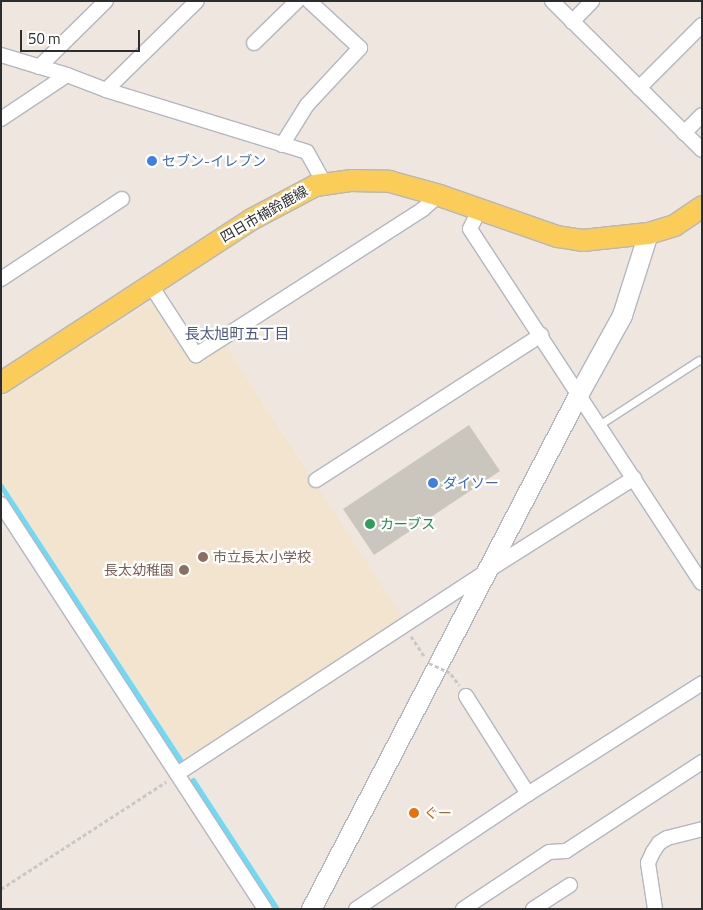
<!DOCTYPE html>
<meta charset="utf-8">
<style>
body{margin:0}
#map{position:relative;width:703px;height:910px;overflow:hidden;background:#efe7df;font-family:"Titillium Web","Noto Sans JP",sans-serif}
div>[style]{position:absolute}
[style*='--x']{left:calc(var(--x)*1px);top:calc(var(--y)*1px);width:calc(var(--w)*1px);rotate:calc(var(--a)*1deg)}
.education>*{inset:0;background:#f2e4ce}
.stream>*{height:5px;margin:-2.5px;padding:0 2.5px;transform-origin:2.5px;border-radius:2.5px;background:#6cdbf8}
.building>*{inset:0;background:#cbc6bd}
.path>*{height:3px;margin-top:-1.5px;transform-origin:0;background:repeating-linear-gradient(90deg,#c8c8c8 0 4px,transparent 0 6.5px)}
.roads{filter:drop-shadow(1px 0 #b3b7c2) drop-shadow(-1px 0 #b3b7c2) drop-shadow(0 1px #b3b7c2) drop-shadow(0 -1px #b3b7c2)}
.lane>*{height:7px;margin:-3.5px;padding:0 3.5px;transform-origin:3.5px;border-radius:3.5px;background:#fff}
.street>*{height:14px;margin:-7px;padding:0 7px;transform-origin:7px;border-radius:7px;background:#fff}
.secondary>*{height:19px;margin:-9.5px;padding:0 9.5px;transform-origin:9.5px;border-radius:9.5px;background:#fff}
.primary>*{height:21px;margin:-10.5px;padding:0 10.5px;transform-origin:10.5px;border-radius:10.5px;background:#fbcc58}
.path-bridge>*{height:3px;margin-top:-1.5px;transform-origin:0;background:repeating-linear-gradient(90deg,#c8c8c8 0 4px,transparent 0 6.5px)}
.dots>*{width:14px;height:14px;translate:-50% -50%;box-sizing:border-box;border:2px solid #fff;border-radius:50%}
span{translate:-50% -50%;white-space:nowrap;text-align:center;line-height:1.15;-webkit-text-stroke:4.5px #fff;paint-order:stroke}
.shop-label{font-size:14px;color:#366cbe}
.left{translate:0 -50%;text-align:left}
.street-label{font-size:14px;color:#2d2d2d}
.leisure-label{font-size:14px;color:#27864d}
.education-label{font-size:14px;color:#785e54}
.right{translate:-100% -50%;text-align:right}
.food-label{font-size:14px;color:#c56008}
.neighbourhood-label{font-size:15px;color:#495783}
.frame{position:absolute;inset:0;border:2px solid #2d2d2d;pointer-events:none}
.scale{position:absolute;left:20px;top:30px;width:120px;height:22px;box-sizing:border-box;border:2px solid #2d2d2d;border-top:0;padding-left:6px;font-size:15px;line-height:18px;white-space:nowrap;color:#2d2d2d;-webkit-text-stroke:4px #fff;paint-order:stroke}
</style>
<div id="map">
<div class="education">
<div style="clip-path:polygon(148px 304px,154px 306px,194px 364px,225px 345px,404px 619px,181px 766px,176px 764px,1px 495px,1px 398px)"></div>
</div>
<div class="stream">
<div style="--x:1;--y:486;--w:331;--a:56.8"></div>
<div style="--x:193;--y:780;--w:154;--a:56.9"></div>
</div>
<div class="building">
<div style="clip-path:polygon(469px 425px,500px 471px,374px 555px,343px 509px)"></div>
</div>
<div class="path">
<div style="--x:411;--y:636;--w:24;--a:57"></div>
<div style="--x:451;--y:674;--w:14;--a:54"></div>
<div style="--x:1;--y:889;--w:197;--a:-33"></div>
</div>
<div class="roads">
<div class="lane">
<div style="--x:599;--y:425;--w:119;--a:-33"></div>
</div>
<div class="street">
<div style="--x:552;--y:1;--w:211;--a:44.8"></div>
<div style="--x:572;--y:22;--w:29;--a:-46"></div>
<div style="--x:254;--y:43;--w:60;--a:-44.3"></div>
<div style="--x:1;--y:55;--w:69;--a:16.9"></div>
<div style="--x:67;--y:75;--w:42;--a:21"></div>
<div style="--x:106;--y:90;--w:210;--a:17.1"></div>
<div style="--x:307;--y:152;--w:35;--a:61"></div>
<div style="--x:39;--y:67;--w:94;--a:-44.6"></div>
<div style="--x:639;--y:88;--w:89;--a:-45"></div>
<div style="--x:106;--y:90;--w:127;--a:-44.4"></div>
<div style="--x:1;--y:119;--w:79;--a:-33.7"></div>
<div style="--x:684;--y:133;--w:25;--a:-45"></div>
<div style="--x:282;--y:145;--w:47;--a:-58"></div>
<div style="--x:307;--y:105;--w:78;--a:-47.1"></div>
<div style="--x:360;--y:48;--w:69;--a:-137.3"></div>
<div style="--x:480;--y:209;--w:22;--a:117"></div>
<div style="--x:470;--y:229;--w:423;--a:56.8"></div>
<div style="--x:1;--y:279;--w:145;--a:-33.5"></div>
<div style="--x:150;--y:284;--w:85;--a:57.1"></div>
<div style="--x:196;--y:355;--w:270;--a:-32.7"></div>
<div style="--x:423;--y:209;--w:21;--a:-41"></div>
<div style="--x:316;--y:480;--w:268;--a:-32.8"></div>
<div style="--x:1;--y:504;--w:483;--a:56.9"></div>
<div style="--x:466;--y:696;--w:116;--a:57.7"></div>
<div style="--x:177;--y:774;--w:371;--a:-33.2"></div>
<div style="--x:487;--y:571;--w:174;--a:-32.3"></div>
<div style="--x:356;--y:909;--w:207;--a:-33.8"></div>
<div style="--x:528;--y:794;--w:206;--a:-32.5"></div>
<div style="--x:463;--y:909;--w:103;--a:-33.5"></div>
<div style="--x:549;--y:852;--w:17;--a:-3"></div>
<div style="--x:566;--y:851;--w:163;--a:-33.2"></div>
<div style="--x:533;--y:909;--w:44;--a:-33"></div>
<div style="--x:655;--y:909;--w:47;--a:-98.7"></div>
<div style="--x:648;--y:863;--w:12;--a:-66"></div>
<div style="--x:653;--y:852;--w:11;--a:-56"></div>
<div style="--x:659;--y:843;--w:9;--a:-32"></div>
<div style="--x:667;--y:838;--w:36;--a:-14"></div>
</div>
<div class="secondary">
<div style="--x:311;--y:909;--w:581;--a:-62.55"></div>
<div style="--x:579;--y:393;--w:89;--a:-61.1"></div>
<div style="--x:622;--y:315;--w:86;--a:-72.4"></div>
</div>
<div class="primary">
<div style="--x:1;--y:382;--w:298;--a:-33.1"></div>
<div style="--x:251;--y:219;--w:72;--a:-28"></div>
<div style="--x:315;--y:185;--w:35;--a:-8"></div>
<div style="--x:350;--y:180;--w:39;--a:1"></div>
<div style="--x:389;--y:181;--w:52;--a:15.6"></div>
<div style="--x:439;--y:195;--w:125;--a:19.2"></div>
<div style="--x:557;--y:236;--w:25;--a:9"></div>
<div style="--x:582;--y:240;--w:66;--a:-6.1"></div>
<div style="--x:648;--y:233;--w:27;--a:-17"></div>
<div style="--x:674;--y:225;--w:34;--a:-34"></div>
</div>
</div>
<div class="path-bridge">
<div style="--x:429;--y:663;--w:23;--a:25"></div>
</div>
<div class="dots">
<div style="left:152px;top:161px;background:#3f7fe0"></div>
<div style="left:433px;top:483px;background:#3f7fe0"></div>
<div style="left:370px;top:524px;background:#2e9e5b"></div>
<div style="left:203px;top:557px;background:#8d6e63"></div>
<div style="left:184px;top:570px;background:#8d6e63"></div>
<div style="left:414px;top:813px;background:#e8710a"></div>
</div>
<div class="shop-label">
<span class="left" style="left:162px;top:161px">セブン-イレブン</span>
<span class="left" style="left:443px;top:483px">ダイソー</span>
</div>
<div class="street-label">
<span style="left:264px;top:214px;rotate:-30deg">四日市楠鈴鹿線</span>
</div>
<div class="leisure-label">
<span class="left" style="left:380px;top:524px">カーブス</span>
</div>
<div class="education-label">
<span class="left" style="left:213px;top:557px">市立長太小学校</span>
<span class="right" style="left:174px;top:570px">長太幼稚園</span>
</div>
<div class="food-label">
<span class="left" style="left:424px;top:813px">ぐー</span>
</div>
<div class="neighbourhood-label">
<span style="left:237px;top:334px">長太旭町五丁目</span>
</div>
<div class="frame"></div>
<div class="scale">50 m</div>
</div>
